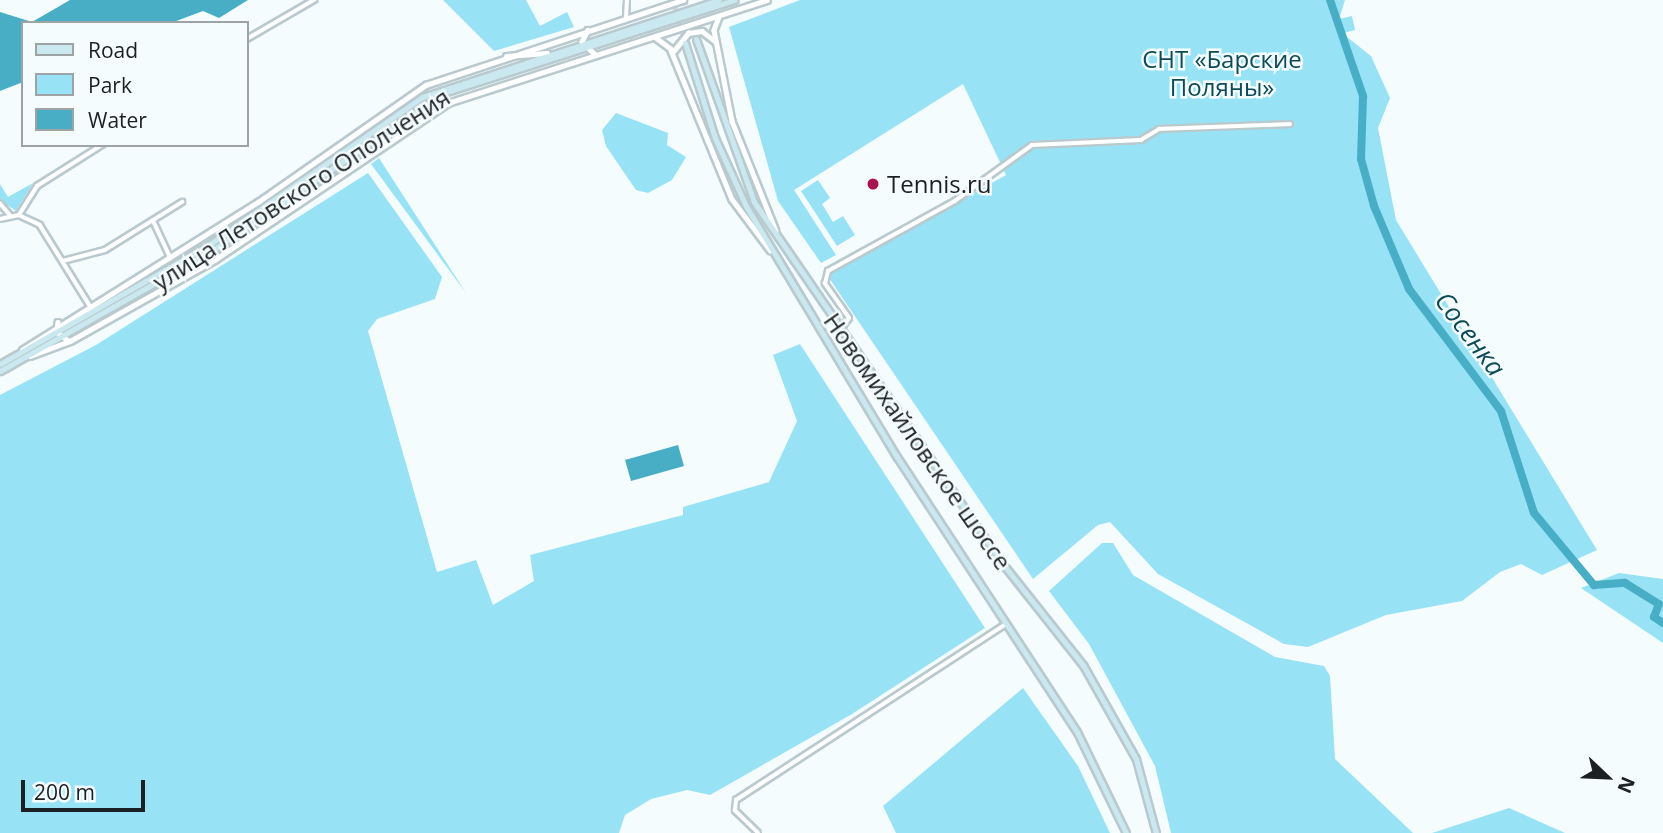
<!DOCTYPE html>
<meta charset="utf-8">
<style>
body{margin:0}
#map{position:relative;width:1663px;height:833px;overflow:hidden;background:#f5fcfe;font-family:"Open Sans",sans-serif}
div>[style]{position:absolute}
[style*='--x']{left:calc(var(--x)*1px);top:calc(var(--y)*1px);width:calc(var(--w)*1px);rotate:calc(var(--a)*1deg)}
.green>*{inset:0;background:#97e3f5}
.water>*{inset:0;background:#47aec5}
.river>*{height:8px;margin:-4px;padding:0 4px;transform-origin:4px;border-radius:4px;background:#47aec5}
.secondary-tunnel>*{height:5px;margin-top:-2.5px;transform-origin:0;background:repeating-linear-gradient(90deg,#d4dbdd 0 5px,transparent 0 7.5px)}
.roads{filter:drop-shadow(2px 0 #b9cacf) drop-shadow(-2px 0 #b9cacf) drop-shadow(0 2px #b9cacf) drop-shadow(0 -2px #b9cacf)}
.minor>*{height:3.5px;margin:-1.75px;padding:0 1.75px;transform-origin:1.75px;border-radius:1.75px;background:#fff}
.tertiary>*{height:4.5px;margin:-2.25px;padding:0 2.25px;transform-origin:2.25px;border-radius:2.25px;background:#fff}
.secondary>*{height:5px;margin:-2.5px;padding:0 2.5px;transform-origin:2.5px;border-radius:2.5px;background:#cae8ef}
.dots>*{width:19px;height:19px;translate:-50% -50%;box-sizing:border-box;border:4px solid #f5fcfe;border-radius:50%}
span{translate:-50% -50%;white-space:nowrap;text-align:center;line-height:1.15;-webkit-text-stroke:5px #f5fcfe;paint-order:stroke}
.park-label{font-size:24px;color:#0d4b57}
.poi-label{font-size:24px;color:#1b2123}
.left{translate:0 -50%;text-align:left}
.street-label{font-size:24px;color:#1b2123}
.water-label{font-size:26px;color:#0e4b58;font-style:italic}
.legend{position:absolute;left:21px;top:21px;width:228px;height:126px;box-sizing:border-box;background:#f5fcfe;border:2px solid #9ea4a6;margin:0;padding:9px 12px;list-style:none;font-size:21px;color:#1b2123}
.legend li{display:flex;align-items:center;gap:14px;height:35px}
.legend b{width:35px;border:2px solid #9ea4a6}
.north{position:absolute;left:1572px;top:742px;width:70px;height:70px;-webkit-text-stroke:5px #f5fcfe;paint-order:stroke;rotate:113deg;font-size:19px;font-weight:700;line-height:28px;text-align:center;color:#1b2123}
.north::after{content:'';display:block;margin:auto;width:24px;height:32px;background:#1b2123;clip-path:polygon(50% 0,100% 100%,50% 72%,0 100%)}
.scale{position:absolute;left:21px;top:780px;width:124px;height:32px;box-sizing:border-box;border:4px solid #1b2123;border-top:0;padding-left:9px;font-size:21px;line-height:24px;white-space:nowrap;color:#1b2123;-webkit-text-stroke:5px #f5fcfe;paint-order:stroke}
</style>
<div id="map">
<div class="green">
<div style="clip-path:polygon(443px 0,526px 0,540px 26px,567px 12px,574px 27px,494px 51px)"></div>
<div style="clip-path:polygon(800px 0,1345px 0,1339px 19px,1352px 16px,1355px 30px,1344px 33px,1341px 27px,1342px 33px,1371px 56px,1390px 98px,1378px 128px,1396px 220px,1597px 550px,1542px 575px,1521px 564px,1500px 572px,1462px 601px,1386px 615px,1308px 647px,1284px 644px,1158px 574px,1110px 522px,1098px 525px,1033px 579px,827px 275px,1006px 175px,963px 84px,794px 190px,836px 255px,821px 263px,778px 201px,729px 27px)"></div>
<div style="clip-path:polygon(616px 113px,668px 133px,667px 145px,686px 157px,672px 180px,648px 193px,636px 190px,606px 146px,602px 130px)"></div>
<div style="clip-path:polygon(379px 158px,466px 293px,371px 164px)"></div>
<div style="clip-path:polygon(368px 173px,442px 277px,435px 299px,377px 319px,368px 331px,437px 572px,476px 560px,493px 605px,534px 581px,530px 555px,683px 515px,683px 507px,769px 482px,797px 421px,773px 355px,800px 344px,985px 628px,852px 714px,710px 795px,687px 790px,651px 799px,625px 815px,619px 833px,0 833px,0 395px,96px 345px)"></div>
<div style="clip-path:polygon(818px 180px,830px 198px,822px 204px,833px 222px,843px 216px,855px 235px,837px 246px,801px 191px)"></div>
<div style="clip-path:polygon(33px 183px,16px 211px,0 200px,0 184px,8px 197px)"></div>
<div style="clip-path:polygon(1102px 543px,1113px 543px,1133px 575px,1275px 657px,1324px 666px,1330px 676px,1335px 759px,1413px 833px,1171px 833px,1155px 766px,1089px 644px,1049px 591px)"></div>
<div style="clip-path:polygon(1619px 573px,1663px 579px,1663px 643px,1581px 588px)"></div>
<div style="clip-path:polygon(1023px 688px,1078px 766px,1110px 833px,896px 833px,883px 806px)"></div>
<div style="clip-path:polygon(1509px 808px,1565px 833px,1432px 833px)"></div>
</div>
<div class="water">
<div style="clip-path:polygon(70px 0,248px 0,219px 18px,203px 11px,171px 23px,23px 23px,23px 82px,0 91px,0 12px,32px 22px)"></div>
<div style="clip-path:polygon(678px 445px,684px 466px,631px 481px,625px 460px)"></div>
</div>
<div class="river">
<div style="--x:1330;--y:0;--w:102;--a:71"></div>
<div style="--x:1363;--y:96;--w:63;--a:91.8"></div>
<div style="--x:1361;--y:159;--w:49;--a:74.5"></div>
<div style="--x:1374;--y:206;--w:90;--a:67.1"></div>
<div style="--x:1409;--y:289;--w:153;--a:53"></div>
<div style="--x:1501;--y:411;--w:107;--a:72.1"></div>
<div style="--x:1534;--y:513;--w:94;--a:50.2"></div>
<div style="--x:1594;--y:585;--w:31;--a:-4"></div>
<div style="--x:1625;--y:583;--w:40;--a:32"></div>
<div style="--x:1659;--y:604;--w:14;--a:111"></div>
<div style="--x:1654;--y:617;--w:11;--a:34"></div>
</div>
<div class="secondary-tunnel">
<div style="--x:673;--y:0;--w:43;--a:73.7"></div>
<div style="--x:684;--y:0;--w:41;--a:72.9"></div>
</div>
<div class="roads">
<div class="minor">
<div style="--x:626;--y:18;--w:18;--a:-87"></div>
<div style="--x:247;--y:39;--w:78;--a:-30.2"></div>
<div style="--x:0;--y:203;--w:17;--a:50"></div>
<div style="--x:19;--y:215;--w:34;--a:-58"></div>
<div style="--x:37;--y:186;--w:77;--a:-32.2"></div>
<div style="--x:0;--y:219;--w:19;--a:-12"></div>
<div style="--x:19;--y:215;--w:23;--a:25"></div>
<div style="--x:40;--y:225;--w:93;--a:58.2"></div>
<div style="--x:154;--y:222;--w:40;--a:65"></div>
<div style="--x:63;--y:261;--w:43;--a:-14.7"></div>
<div style="--x:105;--y:250;--w:91;--a:-31.9"></div>
<div style="--x:839;--y:331;--w:16;--a:-52"></div>
<div style="--x:849;--y:318;--w:42;--a:-125.2"></div>
<div style="--x:825;--y:284;--w:13;--a:-77"></div>
<div style="--x:828;--y:271;--w:145;--a:-28.9"></div>
<div style="--x:955;--y:201;--w:95;--a:-36"></div>
<div style="--x:1032;--y:145;--w:109;--a:-2.6"></div>
<div style="--x:1141;--y:140;--w:21;--a:-31"></div>
<div style="--x:1159;--y:129;--w:131;--a:-2.2"></div>
<div style="--x:758;--y:833;--w:32;--a:-136"></div>
<div style="--x:735;--y:811;--w:11;--a:-85"></div>
<div style="--x:736;--y:800;--w:322;--a:-33.1"></div>
</div>
<div class="tertiary">
<div style="--x:719;--y:17;--w:14;--a:111"></div>
<div style="--x:714;--y:30;--w:93;--a:78.8"></div>
<div style="--x:732;--y:121;--w:118;--a:68.2"></div>
<div style="--x:588;--y:30;--w:13;--a:117"></div>
<div style="--x:582;--y:42;--w:18;--a:43"></div>
<div style="--x:655;--y:37;--w:19;--a:36"></div>
<div style="--x:670;--y:48;--w:163;--a:67.7"></div>
<div style="--x:732;--y:199;--w:64;--a:53.3"></div>
<div style="--x:672;--y:53;--w:26;--a:-51"></div>
<div style="--x:688;--y:33;--w:14;--a:-8"></div>
<div style="--x:702;--y:31;--w:16;--a:38"></div>
<div style="--x:506;--y:56;--w:41;--a:-4.2"></div>
<div style="--x:58;--y:322;--w:10;--a:96"></div>
<div style="--x:57;--y:332;--w:15;--a:37"></div>
<div style="--x:22;--y:350;--w:279;--a:-32.1"></div>
<div style="--x:258;--y:202;--w:205;--a:-34.9"></div>
<div style="--x:426;--y:85;--w:271;--a:-18.3"></div>
<div style="--x:30;--y:356;--w:43;--a:-20.6"></div>
<div style="--x:70;--y:341;--w:167;--a:-29.3"></div>
<div style="--x:216;--y:259;--w:280;--a:-33.9"></div>
<div style="--x:448;--y:103;--w:335;--a:-17.9"></div>
</div>
<div class="secondary">
<div style="--x:696;--y:39;--w:173;--a:70.4"></div>
<div style="--x:754;--y:202;--w:444;--a:55.5"></div>
<div style="--x:1006;--y:568;--w:124;--a:51.6"></div>
<div style="--x:1083;--y:665;--w:108;--a:60.6"></div>
<div style="--x:1136;--y:759;--w:77;--a:74.9"></div>
<div style="--x:685;--y:43;--w:100;--a:72.5"></div>
<div style="--x:715;--y:138;--w:75;--a:65.5"></div>
<div style="--x:746;--y:206;--w:293;--a:59"></div>
<div style="--x:897;--y:457;--w:329;--a:56.8"></div>
<div style="--x:1077;--y:732;--w:112;--a:64.1"></div>
<div style="--x:0;--y:364;--w:242;--a:-29.7"></div>
<div style="--x:210;--y:244;--w:258;--a:-34.7"></div>
<div style="--x:422;--y:97;--w:312;--a:-18.1"></div>
<div style="--x:0;--y:371;--w:245;--a:-29.6"></div>
<div style="--x:213;--y:250;--w:278;--a:-34.3"></div>
<div style="--x:443;--y:93;--w:306;--a:-17.7"></div>
</div>
</div>
<div class="dots">
<div style="left:873px;top:184px;background:#a7144f"></div>
</div>
<div class="park-label">
<span style="left:1222px;top:73px">СНТ «Барские<br>Поляны»</span>
</div>
<div class="poi-label">
<span class="left" style="left:887px;top:184px">Tennis.ru</span>
</div>
<div class="street-label">
<span style="left:301px;top:189px;rotate:-33deg">улица Летовского Ополчения</span>
<span style="left:918px;top:441px;rotate:55deg">Новомихайловское шоссе</span>
</div>
<div class="water-label">
<span style="left:1470px;top:334px;rotate:53deg">Сосенка</span>
</div>
<ul class="legend">
<li><b style="height:9px;background:#cae8ef"></b>Road</li>
<li><b style="height:19px;background:#97e3f5"></b>Park</li>
<li><b style="height:19px;background:#47aec5"></b>Water</li>
</ul>
<div class="north">N</div>
<div class="scale">200 m</div>
</div>
